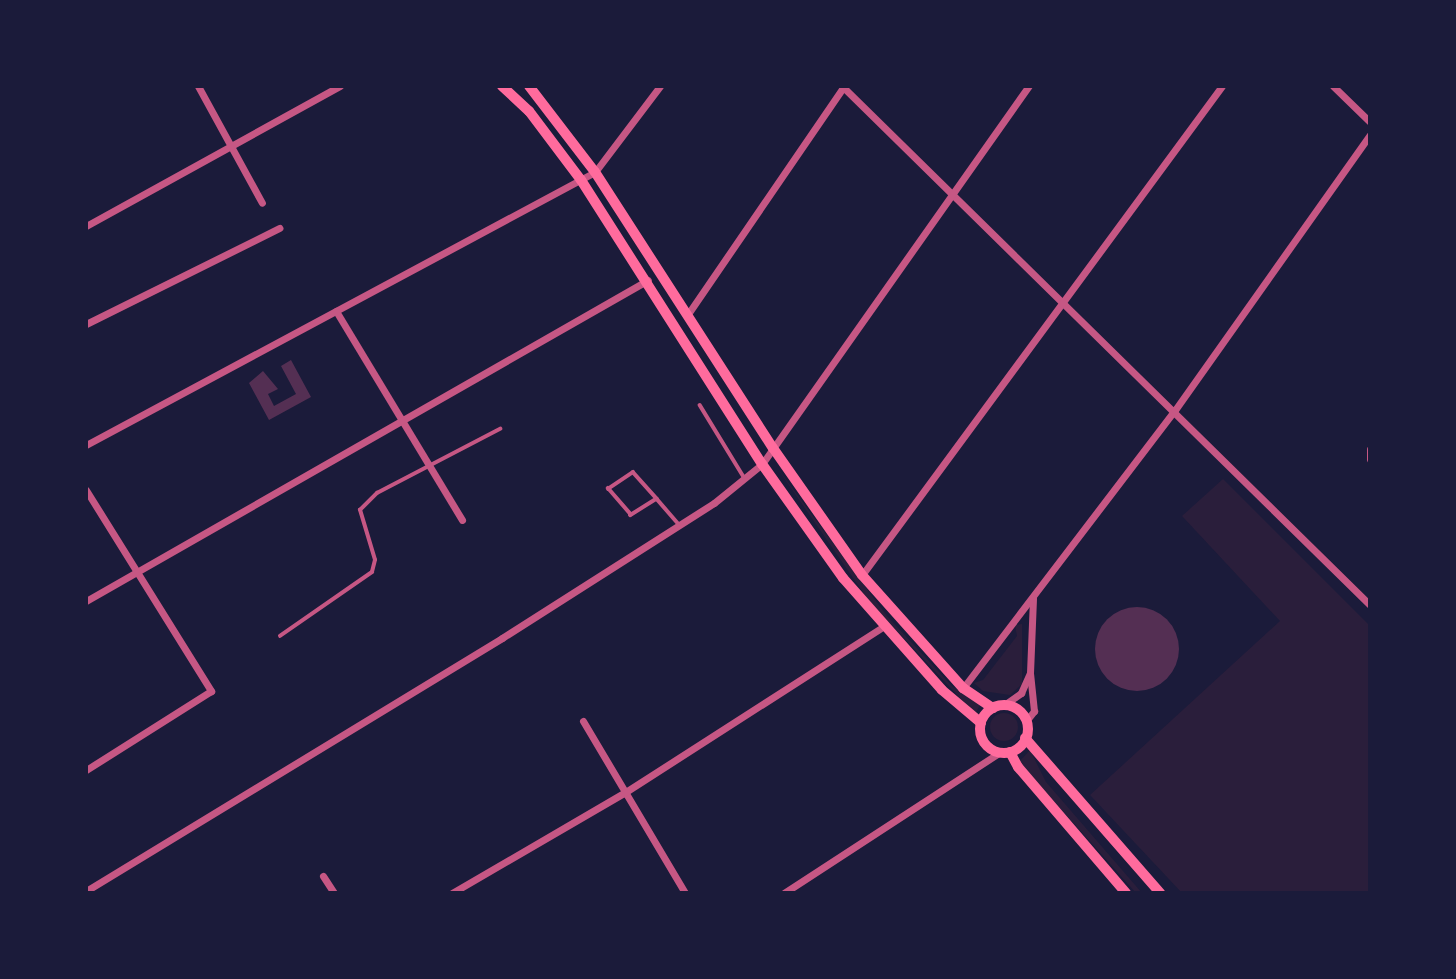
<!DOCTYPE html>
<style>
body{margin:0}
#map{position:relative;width:1456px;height:979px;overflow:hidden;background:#1b1b3a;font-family:"PT Sans Narrow",sans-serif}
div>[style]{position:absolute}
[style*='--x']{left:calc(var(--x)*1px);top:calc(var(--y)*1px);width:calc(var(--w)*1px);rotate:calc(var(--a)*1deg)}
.green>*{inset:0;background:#2a1e3b}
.round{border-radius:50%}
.building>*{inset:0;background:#542f53}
.service>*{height:3.5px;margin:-1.75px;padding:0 1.75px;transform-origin:1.75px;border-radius:1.75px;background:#c65784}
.minor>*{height:7px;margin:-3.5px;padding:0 3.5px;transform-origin:3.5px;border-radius:3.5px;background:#c65784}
.secondary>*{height:10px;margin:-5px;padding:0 5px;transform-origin:5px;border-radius:5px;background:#ff6b9d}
.secondary>.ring{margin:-5px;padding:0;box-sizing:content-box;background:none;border:10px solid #ff6b9d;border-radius:50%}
span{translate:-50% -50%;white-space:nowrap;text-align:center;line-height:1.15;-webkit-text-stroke:7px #1b1b3a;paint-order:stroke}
.frame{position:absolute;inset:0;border:88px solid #1b1b3a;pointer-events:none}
</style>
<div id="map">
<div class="green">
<div style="clip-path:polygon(773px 462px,887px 616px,952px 686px,980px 705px,975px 714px,869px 601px)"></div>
<div style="clip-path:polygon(1223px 479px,1370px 626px,1370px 893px,1182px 893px,1090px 795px,1280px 621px,1182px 516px)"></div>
<div style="clip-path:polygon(1022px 624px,1022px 684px,1010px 695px,983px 691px,974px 683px,983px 680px,1017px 636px,1015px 625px)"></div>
<div class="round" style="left:990px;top:713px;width:28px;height:28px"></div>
<div style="clip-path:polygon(1030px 750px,1046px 782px,1142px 893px,1136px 893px,1019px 762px)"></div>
</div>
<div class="building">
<div style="clip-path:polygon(291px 360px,311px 397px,269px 420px,249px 383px,263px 371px,278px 389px,268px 394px,274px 406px,296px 394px,281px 366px)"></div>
<div class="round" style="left:1095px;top:607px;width:84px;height:84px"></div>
</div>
<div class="service">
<div style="--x:700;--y:405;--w:84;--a:58.6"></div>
<div style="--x:657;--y:499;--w:31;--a:148"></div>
<div style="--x:631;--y:515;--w:35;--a:-131"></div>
<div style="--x:608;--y:489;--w:30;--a:-34"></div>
<div style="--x:633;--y:472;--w:36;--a:48"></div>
<div style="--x:657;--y:499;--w:32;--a:49"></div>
<div style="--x:280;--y:636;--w:112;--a:-34.8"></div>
<div style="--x:372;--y:572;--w:12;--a:-76"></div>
<div style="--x:375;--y:560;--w:52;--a:-106.7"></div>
<div style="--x:360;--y:510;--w:24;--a:-45"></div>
<div style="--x:377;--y:493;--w:139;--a:-27.5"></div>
</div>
<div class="minor">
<div style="--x:198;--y:86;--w:133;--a:61.3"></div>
<div style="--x:842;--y:86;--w:740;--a:44.51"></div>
<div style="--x:1333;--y:86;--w:52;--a:44.2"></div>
<div style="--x:86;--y:226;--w:290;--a:-28.9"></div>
<div style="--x:336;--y:311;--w:244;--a:58.9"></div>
<div style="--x:688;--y:314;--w:276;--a:-55.6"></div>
<div style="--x:86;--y:324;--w:216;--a:-26.4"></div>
<div style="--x:86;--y:445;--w:578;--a:-28.21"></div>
<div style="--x:595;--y:172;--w:108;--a:-52.9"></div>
<div style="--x:1370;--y:449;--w:10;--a:90"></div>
<div style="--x:86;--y:490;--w:237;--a:58.1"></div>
<div style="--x:211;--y:691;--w:148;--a:147.7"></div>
<div style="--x:862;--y:575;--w:607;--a:-53.64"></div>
<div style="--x:86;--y:601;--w:647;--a:-29.73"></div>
<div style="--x:963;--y:688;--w:350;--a:-52.7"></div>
<div style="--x:1175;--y:410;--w:337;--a:-54.7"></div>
<div style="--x:1004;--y:705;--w:21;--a:-35"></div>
<div style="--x:1021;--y:693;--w:22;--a:-66"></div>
<div style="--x:1030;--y:673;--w:75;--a:-87.7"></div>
<div style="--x:583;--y:721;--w:200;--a:59.3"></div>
<div style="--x:1026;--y:721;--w:13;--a:-51"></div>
<div style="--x:1034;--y:711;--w:37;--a:-96"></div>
<div style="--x:323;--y:876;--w:20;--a:57"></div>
<div style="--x:86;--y:891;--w:487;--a:-31.3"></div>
<div style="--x:502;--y:638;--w:251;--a:-32.5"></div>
<div style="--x:714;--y:503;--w:62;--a:-39.1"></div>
<div style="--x:762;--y:464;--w:463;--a:-54.8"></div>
<div style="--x:452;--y:893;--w:199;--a:-30.2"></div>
<div style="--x:624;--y:793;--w:308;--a:-32.7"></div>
<div style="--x:784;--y:893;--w:258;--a:-33.1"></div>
</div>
<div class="secondary">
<div style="--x:502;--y:86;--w:37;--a:43"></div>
<div style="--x:529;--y:111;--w:86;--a:53"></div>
<div style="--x:581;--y:180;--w:337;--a:57.5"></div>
<div style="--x:762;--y:464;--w:140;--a:54.6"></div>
<div style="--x:843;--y:578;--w:149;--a:48.5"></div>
<div style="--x:942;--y:690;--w:51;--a:40.2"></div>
<div style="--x:529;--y:86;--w:108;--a:52.5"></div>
<div style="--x:595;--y:172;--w:328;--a:57.2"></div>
<div style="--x:773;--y:448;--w:155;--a:55"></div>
<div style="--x:862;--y:575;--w:152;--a:48.2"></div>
<div style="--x:963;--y:688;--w:36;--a:34"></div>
<div class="ring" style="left:980px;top:705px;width:38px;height:38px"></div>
<div style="--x:1025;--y:738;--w:206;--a:48.9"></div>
<div style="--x:1010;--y:752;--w:17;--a:62"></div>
<div style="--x:1018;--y:767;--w:166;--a:49.4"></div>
</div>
<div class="frame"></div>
</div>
